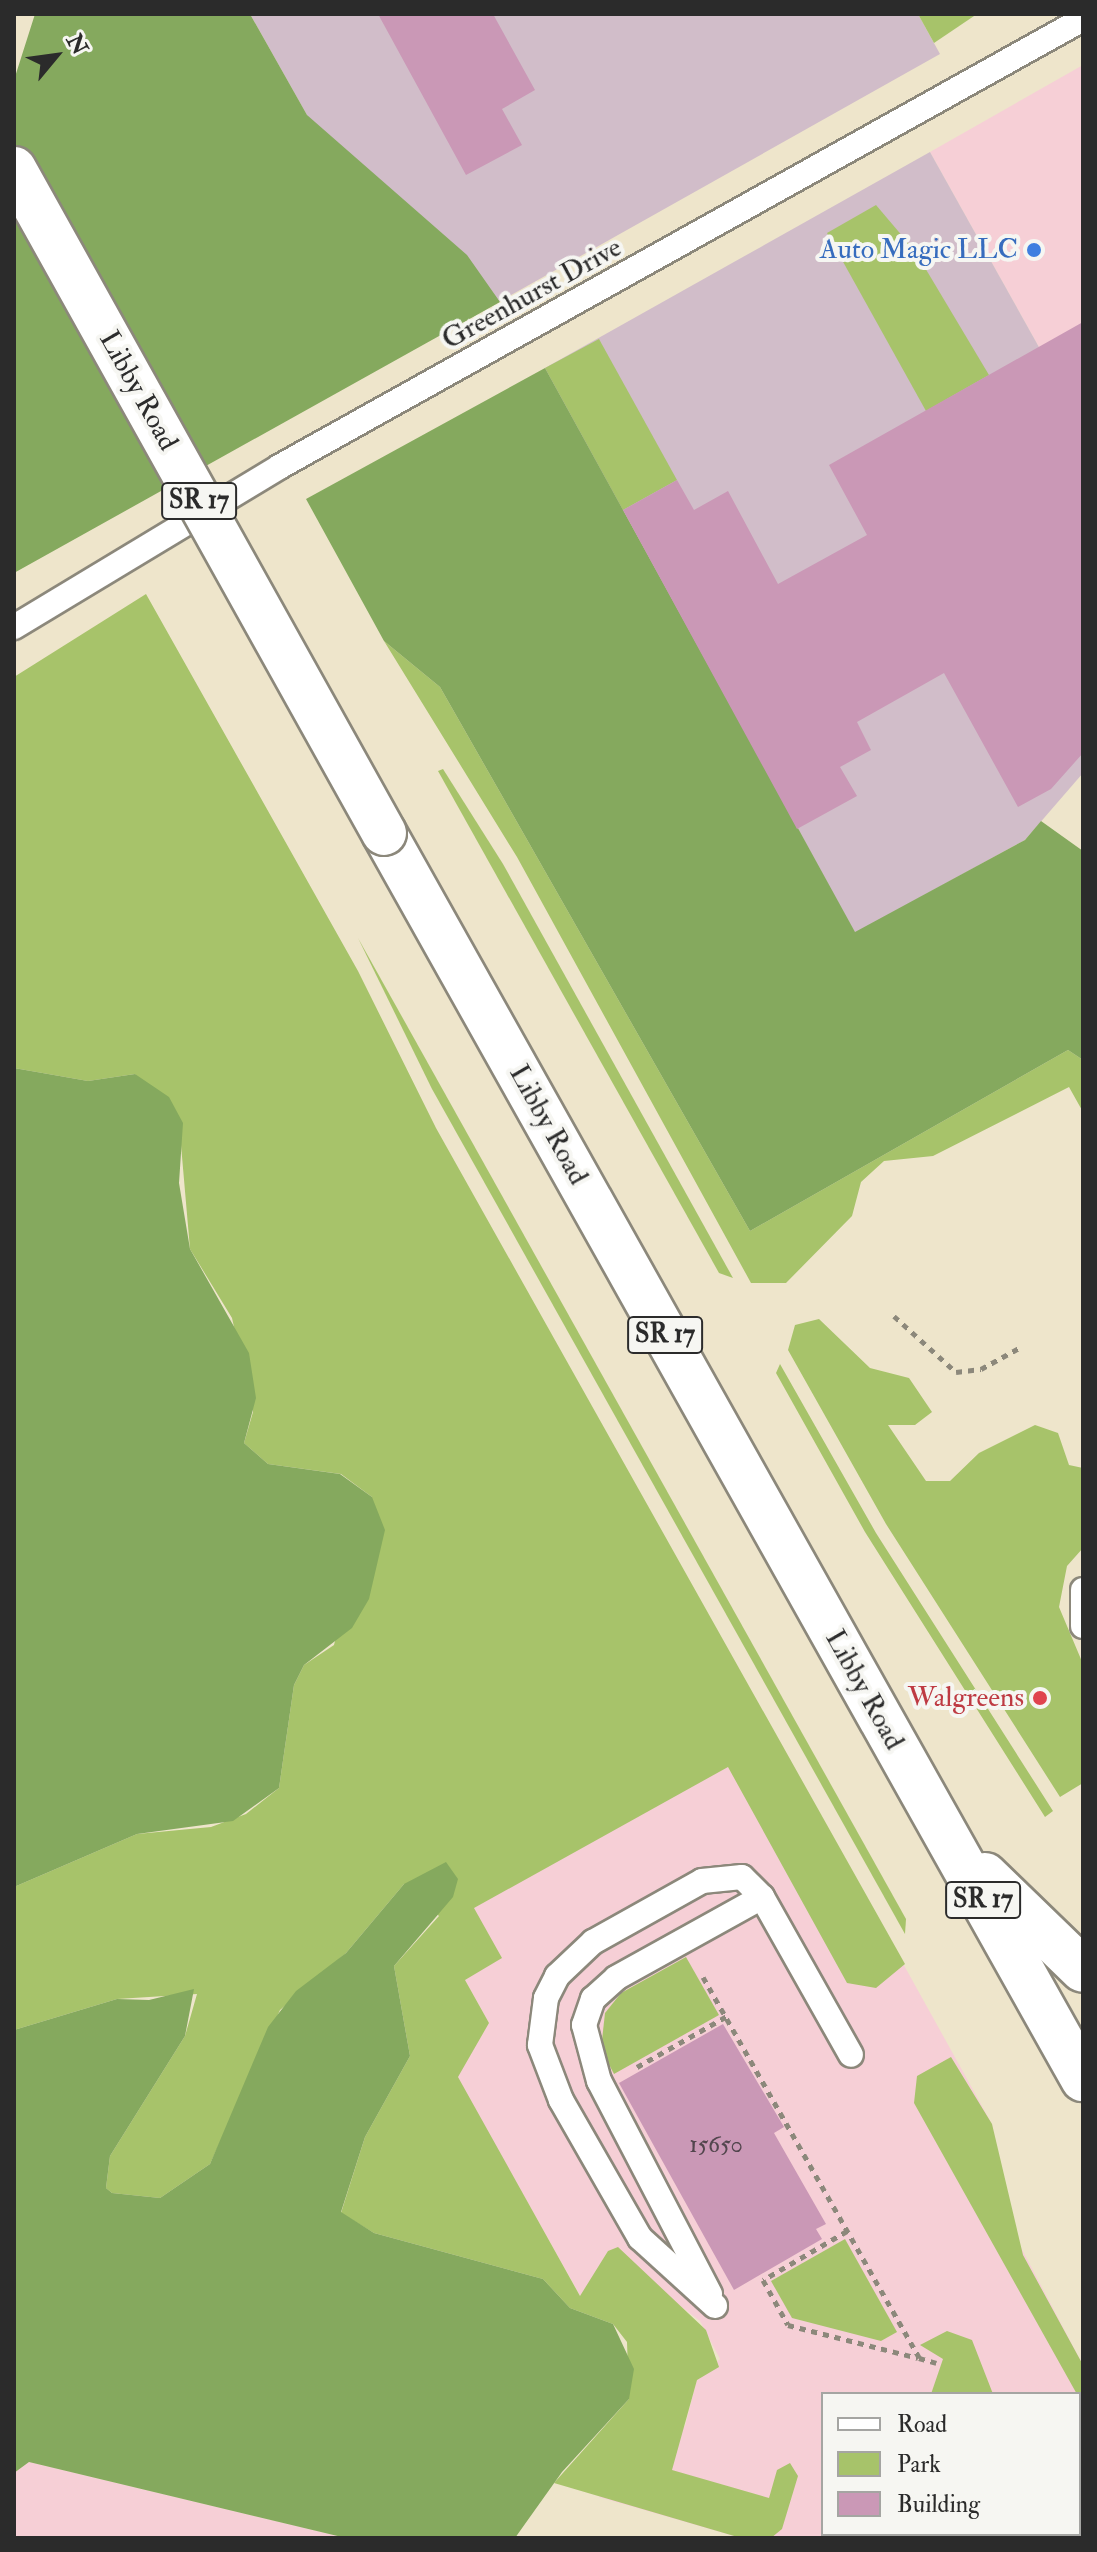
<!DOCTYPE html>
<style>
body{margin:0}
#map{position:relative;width:1097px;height:2552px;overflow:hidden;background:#eee5cb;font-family:"IM FELL Double Pica",serif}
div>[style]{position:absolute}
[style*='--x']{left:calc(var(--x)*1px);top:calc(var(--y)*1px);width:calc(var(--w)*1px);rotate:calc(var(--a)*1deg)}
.built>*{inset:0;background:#f6cfd6}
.industrial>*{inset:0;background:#d1bdc9}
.green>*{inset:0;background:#a7c36a}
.forest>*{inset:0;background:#85a95e}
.building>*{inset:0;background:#ca98b6}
.path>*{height:5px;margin-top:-2.5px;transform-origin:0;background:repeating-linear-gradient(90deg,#8c887b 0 6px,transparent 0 12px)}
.roads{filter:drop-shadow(2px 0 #8c887b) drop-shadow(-2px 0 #8c887b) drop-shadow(0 2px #8c887b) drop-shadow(0 -2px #8c887b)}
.lane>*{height:24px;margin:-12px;padding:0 12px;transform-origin:12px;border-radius:12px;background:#fff}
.primary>*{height:44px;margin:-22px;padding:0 22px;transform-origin:22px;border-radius:22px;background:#fff}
.bridges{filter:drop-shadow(2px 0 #8c887b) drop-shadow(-2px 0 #8c887b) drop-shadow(0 2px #8c887b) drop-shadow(0 -2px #8c887b)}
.primary-bridge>*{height:44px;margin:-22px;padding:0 22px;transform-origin:22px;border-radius:22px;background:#fff}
.dots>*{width:22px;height:22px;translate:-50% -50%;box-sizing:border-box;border:4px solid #f6f6f2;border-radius:50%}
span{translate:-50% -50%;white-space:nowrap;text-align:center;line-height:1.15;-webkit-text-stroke:8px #f6f6f2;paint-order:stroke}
.number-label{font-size:24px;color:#53464e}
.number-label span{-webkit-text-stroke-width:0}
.shield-label span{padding:2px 6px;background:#f6f6f2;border:2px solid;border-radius:6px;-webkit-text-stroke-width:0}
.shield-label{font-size:26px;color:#2b2b2b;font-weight:700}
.shop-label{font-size:28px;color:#366cbe}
.right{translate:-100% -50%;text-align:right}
.street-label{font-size:28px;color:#2b2b2b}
.health-label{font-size:28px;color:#be3a42}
.frame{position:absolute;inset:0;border:16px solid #2b2b2b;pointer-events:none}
.legend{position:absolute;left:821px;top:2392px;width:260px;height:144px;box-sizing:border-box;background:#f6f6f2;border:2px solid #a5a5a2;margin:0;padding:10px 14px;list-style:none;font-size:24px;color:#2b2b2b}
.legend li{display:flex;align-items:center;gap:16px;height:40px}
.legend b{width:40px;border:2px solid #a5a5a2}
.north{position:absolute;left:16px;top:16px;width:80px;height:80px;-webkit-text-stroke:6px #f6f6f2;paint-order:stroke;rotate:61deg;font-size:22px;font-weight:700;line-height:32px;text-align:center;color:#2b2b2b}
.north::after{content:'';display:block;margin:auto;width:28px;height:36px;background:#2b2b2b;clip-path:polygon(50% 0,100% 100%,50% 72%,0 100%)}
</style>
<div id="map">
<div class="built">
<div style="clip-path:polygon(1083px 65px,1083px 426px,930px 152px)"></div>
<div style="clip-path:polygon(evenodd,778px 1738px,992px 2124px,1017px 2240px,1083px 2365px,1083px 2538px,741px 2538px,599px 2497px,685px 2426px,697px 2379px,720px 2359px,700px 2321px,608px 2251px,581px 2297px,457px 2077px,489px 2023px,465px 1980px,474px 1907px,778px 1738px,823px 2394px,1079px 2394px,1079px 2534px,823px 2534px,823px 2394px)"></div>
<div style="clip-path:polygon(29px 2462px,346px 2538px,14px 2538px,14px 2473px)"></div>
</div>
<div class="industrial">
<div style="clip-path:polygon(250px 14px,918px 14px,940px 54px,433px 339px)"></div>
<div style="clip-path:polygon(930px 152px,1083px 426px,1083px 773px,1025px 840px,855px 933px,545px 368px)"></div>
</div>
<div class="green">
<div style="clip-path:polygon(918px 14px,977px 14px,934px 43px)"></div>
<div style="clip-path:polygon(876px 205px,915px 251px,989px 375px,926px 411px,827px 233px)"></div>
<div style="clip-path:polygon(599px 339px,677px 480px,623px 510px,545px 368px)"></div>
<div style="clip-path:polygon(146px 594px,358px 971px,436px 1128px,905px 1964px,876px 1988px,847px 1983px,728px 1767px,474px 1908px,502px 1958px,465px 1980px,489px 2023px,458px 2077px,580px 2296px,608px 2251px,618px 2247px,706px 2330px,719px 2367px,697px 2380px,672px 2470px,769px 2498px,777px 2470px,790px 2463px,798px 2476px,782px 2529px,771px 2538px,741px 2538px,554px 2483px,629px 2399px,627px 2342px,613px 2324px,570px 2308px,543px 2279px,374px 2233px,341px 2213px,365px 2137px,410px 2056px,394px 1966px,439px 1916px,404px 1884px,346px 1953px,280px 2010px,210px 2164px,160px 2198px,112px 2193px,106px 2188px,110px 2156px,185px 2036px,197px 1994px,117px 1999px,14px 2030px,14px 1887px,137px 1834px,211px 1827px,246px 1814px,279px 1788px,294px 1685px,304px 1665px,334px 1645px,372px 1497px,341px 1474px,268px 1464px,244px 1443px,253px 1412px,232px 1318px,190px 1249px,181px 1145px,135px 1074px,88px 1081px,14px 1068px,14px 677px)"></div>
<div style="clip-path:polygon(384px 641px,440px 687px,750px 1231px,1068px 1050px,1083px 1060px,1083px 1112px,1069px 1087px,933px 1156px,884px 1161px,861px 1182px,852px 1216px,786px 1283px,751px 1283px,517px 857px)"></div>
<div style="clip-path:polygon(443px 769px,503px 864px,733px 1278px,719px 1273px,438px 771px)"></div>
<div style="clip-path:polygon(358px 938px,906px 1919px,905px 1934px,432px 1089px)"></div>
<div style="clip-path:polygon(819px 1319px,870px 1368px,909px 1378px,932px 1412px,915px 1425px,888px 1425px,926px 1481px,950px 1481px,979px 1453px,1035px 1425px,1058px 1433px,1069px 1465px,1083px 1468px,1083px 1548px,1067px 1566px,1059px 1607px,1083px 1664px,1083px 1783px,1060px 1797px,886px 1524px,788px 1350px,795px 1325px)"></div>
<div style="clip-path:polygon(780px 1364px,876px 1533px,1053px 1811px,1045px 1817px,865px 1532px,776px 1373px)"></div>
<div style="clip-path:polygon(686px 1957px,719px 2015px,614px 2074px,601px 2049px,605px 2013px,621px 1993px)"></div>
<div style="clip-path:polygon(951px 2057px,992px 2124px,1023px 2255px,1083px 2365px,1083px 2405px,914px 2103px,917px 2076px)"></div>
<div style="clip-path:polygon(845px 2239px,897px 2332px,881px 2341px,792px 2318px,771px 2281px)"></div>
<div style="clip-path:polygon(947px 2331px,972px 2340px,993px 2394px,931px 2394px,943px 2359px,920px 2345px)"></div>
<div style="clip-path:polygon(1083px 2496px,1083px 2538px,1009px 2538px,1079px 2534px)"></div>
</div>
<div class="forest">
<div style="clip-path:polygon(35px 14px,250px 14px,307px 115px,467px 255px,500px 302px,14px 573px,14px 80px)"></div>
<div style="clip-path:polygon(545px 368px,855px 932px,1025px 840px,1041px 821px,1083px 851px,1083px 1060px,1068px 1050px,750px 1231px,440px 687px,384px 641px,306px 499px)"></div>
<div style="clip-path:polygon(14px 1068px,88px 1081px,135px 1074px,169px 1097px,183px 1123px,179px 1183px,190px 1249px,249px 1353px,256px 1398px,244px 1443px,268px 1464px,340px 1474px,372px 1497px,385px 1530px,369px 1599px,352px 1628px,304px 1665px,294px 1685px,279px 1788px,233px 1821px,137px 1834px,14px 1887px)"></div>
<div style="clip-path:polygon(446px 1862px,458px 1879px,453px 1897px,394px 1966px,410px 2056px,365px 2137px,341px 2212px,374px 2233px,543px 2279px,570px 2308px,613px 2324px,634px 2369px,629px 2399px,562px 2472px,515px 2538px,346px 2538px,29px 2462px,14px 2473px,14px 2030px,117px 1999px,149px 2000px,194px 1989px,185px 2036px,110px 2156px,106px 2188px,112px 2193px,160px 2198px,210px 2164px,268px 2027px,296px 1991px,346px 1953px,404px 1884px)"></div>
</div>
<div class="building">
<div style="clip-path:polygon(378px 14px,493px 14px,535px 90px,502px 109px,522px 145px,466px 175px)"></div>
<div style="clip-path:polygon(1083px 322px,1083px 753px,1051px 789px,1018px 807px,944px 673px,857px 722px,871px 750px,840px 767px,857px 796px,797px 829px,623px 510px,677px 480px,694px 510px,728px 491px,778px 584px,867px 535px,829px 465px)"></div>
<div style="clip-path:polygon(723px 2024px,784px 2127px,774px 2133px,826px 2224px,816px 2229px,822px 2239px,734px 2290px,619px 2083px)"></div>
</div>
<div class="path">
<div style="--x:894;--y:1316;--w:84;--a:42.1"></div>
<div style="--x:956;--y:1372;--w:25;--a:-7"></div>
<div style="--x:981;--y:1369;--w:43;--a:-28.9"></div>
<div style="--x:703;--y:1977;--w:438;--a:60.4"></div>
<div style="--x:919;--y:2358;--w:18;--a:16"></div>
<div style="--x:637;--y:2067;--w:103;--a:-29.5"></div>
<div style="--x:847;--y:2231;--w:97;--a:149.7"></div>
<div style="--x:763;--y:2280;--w:51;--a:60.9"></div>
<div style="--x:788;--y:2325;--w:134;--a:14.2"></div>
</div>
<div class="roads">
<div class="lane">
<div style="--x:14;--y:627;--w:310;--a:-31.1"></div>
<div style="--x:279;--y:467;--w:920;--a:-29.13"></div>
<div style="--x:1083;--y:1590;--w:36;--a:90"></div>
<div style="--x:710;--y:2294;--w:240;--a:-117.5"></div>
<div style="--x:599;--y:2081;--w:58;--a:-105"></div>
<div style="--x:584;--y:2025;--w:28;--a:-71"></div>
<div style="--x:593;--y:1999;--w:31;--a:-42"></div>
<div style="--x:616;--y:1978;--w:167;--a:-29"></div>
<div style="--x:715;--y:2306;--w:101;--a:-137.8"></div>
<div style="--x:640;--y:2238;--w:159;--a:-119.8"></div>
<div style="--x:561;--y:2100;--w:59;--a:-110.9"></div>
<div style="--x:540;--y:2045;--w:47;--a:-82.7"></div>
<div style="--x:546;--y:1998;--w:25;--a:-63"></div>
<div style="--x:557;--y:1976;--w:50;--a:-43.4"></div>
<div style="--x:593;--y:1942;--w:125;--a:-29.2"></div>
<div style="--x:702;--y:1881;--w:40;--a:-5.7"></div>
<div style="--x:742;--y:1877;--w:28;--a:45"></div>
<div style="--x:762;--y:1897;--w:181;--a:60.6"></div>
</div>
<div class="primary">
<div style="--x:384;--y:833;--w:1429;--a:60.71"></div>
<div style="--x:985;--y:1875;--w:136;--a:44.1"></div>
</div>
</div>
<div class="bridges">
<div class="primary-bridge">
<div style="--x:14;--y:169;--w:760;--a:60.87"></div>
</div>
</div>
<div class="dots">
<div style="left:1034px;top:250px;background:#3f7fe0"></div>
<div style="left:1040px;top:1698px;background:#e0444e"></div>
</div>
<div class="number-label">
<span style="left:716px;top:2145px">15650</span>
</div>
<div class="shield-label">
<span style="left:199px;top:501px">SR 17</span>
<span style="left:665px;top:1335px">SR 17</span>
<span style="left:983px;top:1900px">SR 17</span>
</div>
<div class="shop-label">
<span class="right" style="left:1018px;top:250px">Auto Magic LLC</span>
</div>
<div class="street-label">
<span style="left:532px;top:294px;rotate:-29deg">Greenhurst Drive</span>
<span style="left:138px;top:391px;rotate:61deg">Libby Road</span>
<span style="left:548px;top:1125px;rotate:61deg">Libby Road</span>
<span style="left:864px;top:1690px;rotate:61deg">Libby Road</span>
</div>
<div class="health-label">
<span class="right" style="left:1024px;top:1698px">Walgreens</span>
</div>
<div class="frame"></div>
<ul class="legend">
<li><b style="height:10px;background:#fff"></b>Road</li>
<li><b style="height:22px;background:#a7c36a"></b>Park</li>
<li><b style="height:22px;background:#ca98b6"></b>Building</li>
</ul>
<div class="north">N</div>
</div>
